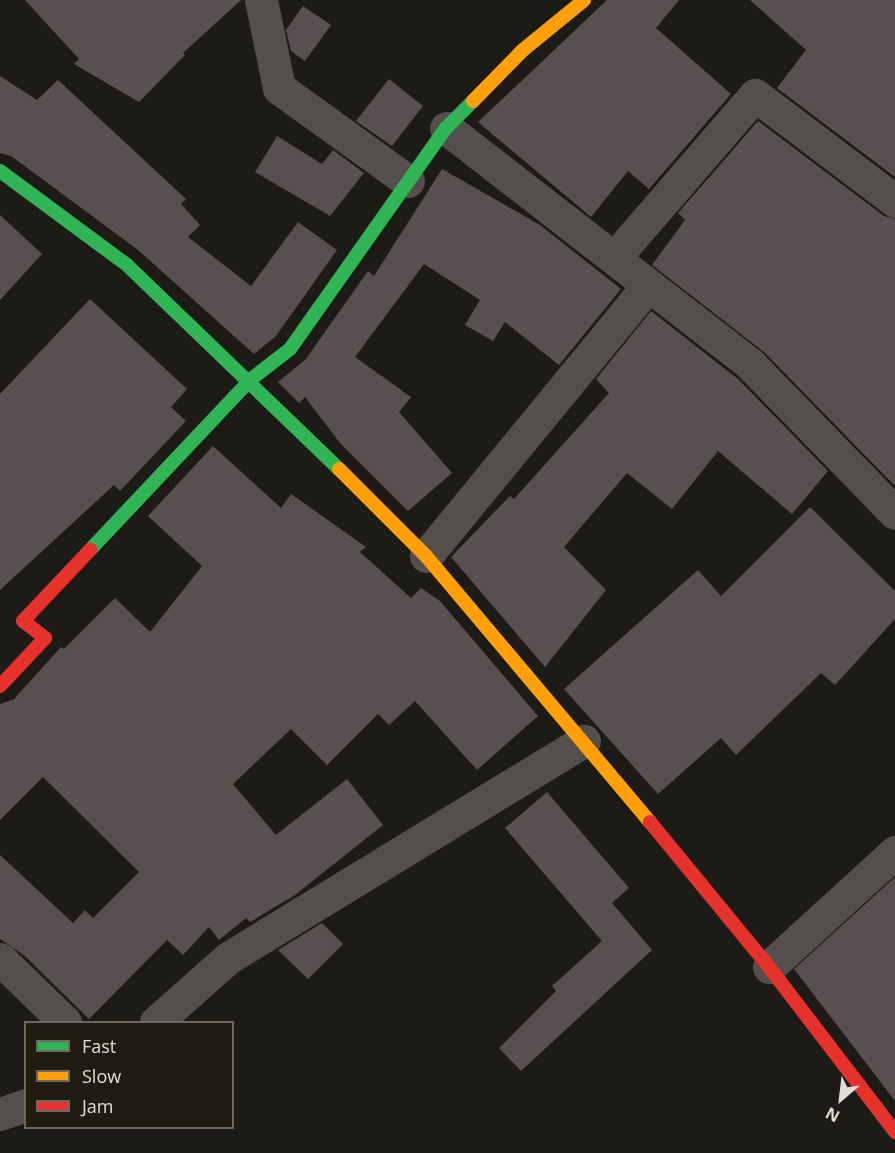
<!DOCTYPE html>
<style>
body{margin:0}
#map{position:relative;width:895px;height:1153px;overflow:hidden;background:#1c1b16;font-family:"Open Sans",sans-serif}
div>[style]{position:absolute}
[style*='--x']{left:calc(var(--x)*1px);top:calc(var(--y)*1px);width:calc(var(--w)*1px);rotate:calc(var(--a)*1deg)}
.building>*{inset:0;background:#584f50}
.street>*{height:33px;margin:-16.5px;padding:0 16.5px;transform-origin:16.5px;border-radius:16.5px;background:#544f4d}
.fast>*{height:14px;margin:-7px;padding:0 7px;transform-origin:7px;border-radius:7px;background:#30b455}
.slow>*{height:14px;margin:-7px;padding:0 7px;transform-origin:7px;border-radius:7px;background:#ff9f0a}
.jam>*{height:14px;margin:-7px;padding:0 7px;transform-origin:7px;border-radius:7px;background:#e5322d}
span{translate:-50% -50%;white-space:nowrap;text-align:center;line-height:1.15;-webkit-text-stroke:6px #201c12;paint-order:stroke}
.legend{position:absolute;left:24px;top:1021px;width:210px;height:108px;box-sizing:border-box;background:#201c12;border:2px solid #6d6961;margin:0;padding:8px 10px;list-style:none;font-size:18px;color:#e0ddd7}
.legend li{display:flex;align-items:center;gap:12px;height:30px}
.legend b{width:30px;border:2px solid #6d6961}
.north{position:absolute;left:811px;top:1069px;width:60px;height:60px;-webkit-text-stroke:4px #201c12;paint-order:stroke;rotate:208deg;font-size:16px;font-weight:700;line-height:24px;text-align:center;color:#e0ddd7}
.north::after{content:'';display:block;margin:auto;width:21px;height:27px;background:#e0ddd7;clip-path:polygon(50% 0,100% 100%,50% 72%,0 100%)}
</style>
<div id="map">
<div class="building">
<div style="clip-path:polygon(25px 0,241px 0,183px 53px,185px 55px,139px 102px,74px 64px,79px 59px)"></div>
<div style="clip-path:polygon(607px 0,679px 0,656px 28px,731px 94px,649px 189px,628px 171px,591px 217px,478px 122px)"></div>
<div style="clip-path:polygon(750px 0,895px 0,895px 177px,777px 88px,806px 50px)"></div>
<div style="clip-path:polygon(303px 6px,331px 25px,305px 61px,291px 51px,286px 30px)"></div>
<div style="clip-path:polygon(0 76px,37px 100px,58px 80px,186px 199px,181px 204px,200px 225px,188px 237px,251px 286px,298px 222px,337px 250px,276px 336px,254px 354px,138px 250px,11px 156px,0 153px)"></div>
<div style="clip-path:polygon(389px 79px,423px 106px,392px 146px,356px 121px)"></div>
<div style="clip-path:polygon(758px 121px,884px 216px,895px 219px,895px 486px,764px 352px,652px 265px,685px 220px,678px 213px)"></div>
<div style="clip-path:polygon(277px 136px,322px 164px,333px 150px,364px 173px,330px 216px,255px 172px)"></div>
<div style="clip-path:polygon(442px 169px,540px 225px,621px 289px,559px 365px,505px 322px,493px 341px,465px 325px,480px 300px,424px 264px,355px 357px,411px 397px,399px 412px,452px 473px,408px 511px,340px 443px,305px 397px,299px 403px,278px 382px,305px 360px,368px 271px,374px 276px)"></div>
<div style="clip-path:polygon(0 215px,42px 254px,0 300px)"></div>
<div style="clip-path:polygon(90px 299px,187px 389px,171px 407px,186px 421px,120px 491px,114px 485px,0 590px,0 394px)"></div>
<div style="clip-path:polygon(651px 311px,738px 379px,828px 471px,792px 514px,718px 451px,672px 509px,627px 473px,564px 547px,606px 590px,545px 667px,451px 557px,510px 496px,514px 499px,609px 393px,596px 379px)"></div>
<div style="clip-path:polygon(213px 446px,281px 508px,291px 494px,366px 547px,360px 552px,411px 598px,421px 588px,440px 601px,538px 716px,477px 770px,415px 701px,389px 725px,378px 714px,327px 765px,291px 729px,233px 784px,276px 835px,347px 779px,383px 825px,295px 895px,250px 922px,246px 918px,219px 940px,209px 927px,183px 955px,167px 940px,89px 1019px,25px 956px,0 939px,0 855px,73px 923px,85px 910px,93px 918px,139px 872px,43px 777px,0 820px,0 704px,14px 699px,61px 647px,64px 649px,115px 598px,150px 632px,202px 566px,148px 516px)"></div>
<div style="clip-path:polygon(810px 507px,895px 591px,895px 619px,835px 685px,821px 673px,736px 755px,721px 738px,658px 794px,564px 689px,698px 570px,721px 596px)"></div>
<div style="clip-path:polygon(547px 792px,629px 888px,612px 903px,652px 950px,521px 1071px,499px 1048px,556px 991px,552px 986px,602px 941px,505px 828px)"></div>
<div style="clip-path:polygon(895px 877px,895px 1101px,794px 969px)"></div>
<div style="clip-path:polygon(322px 923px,343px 944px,308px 979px,278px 950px)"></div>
</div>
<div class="street">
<div style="--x:261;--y:0;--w:90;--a:78.4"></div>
<div style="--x:279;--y:88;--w:159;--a:35.8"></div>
<div style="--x:446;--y:128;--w:386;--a:37.8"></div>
<div style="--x:751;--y:365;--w:206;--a:45.8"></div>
<div style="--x:615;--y:257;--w:214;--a:-49.2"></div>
<div style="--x:755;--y:95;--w:176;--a:37.1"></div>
<div style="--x:426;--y:556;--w:348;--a:-50.6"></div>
<div style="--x:0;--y:959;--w:91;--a:44.1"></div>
<div style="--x:769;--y:967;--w:171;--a:-42.4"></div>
<div style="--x:156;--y:1022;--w:96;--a:-41.6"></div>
<div style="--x:228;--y:958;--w:417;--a:-31.4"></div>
<div style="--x:0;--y:1114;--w:28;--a:-19"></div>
</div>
<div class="fast">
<div style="--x:0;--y:171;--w:158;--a:36.5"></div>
<div style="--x:127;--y:265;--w:294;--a:43.9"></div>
<div style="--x:90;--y:550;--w:233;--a:-46.7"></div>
<div style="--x:250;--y:380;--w:51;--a:-37.8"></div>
<div style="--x:290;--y:349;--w:271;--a:-54.8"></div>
<div style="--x:446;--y:128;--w:38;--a:-45"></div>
</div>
<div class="slow">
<div style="--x:473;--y:101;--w:71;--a:-45.6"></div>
<div style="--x:523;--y:50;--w:79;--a:-39.3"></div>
<div style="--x:339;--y:469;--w:123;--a:45"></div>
<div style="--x:426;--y:556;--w:348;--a:49.9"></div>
</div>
<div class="jam">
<div style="--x:0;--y:686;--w:66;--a:-46.8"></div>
<div style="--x:45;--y:638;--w:28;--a:-142"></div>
<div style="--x:23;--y:621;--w:98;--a:-46.7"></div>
<div style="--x:650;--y:822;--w:188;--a:50.6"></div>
<div style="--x:769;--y:967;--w:208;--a:52.6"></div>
</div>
<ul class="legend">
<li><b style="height:8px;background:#30b455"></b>Fast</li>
<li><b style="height:8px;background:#ff9f0a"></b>Slow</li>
<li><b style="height:8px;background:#e5322d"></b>Jam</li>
</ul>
<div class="north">N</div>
</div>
